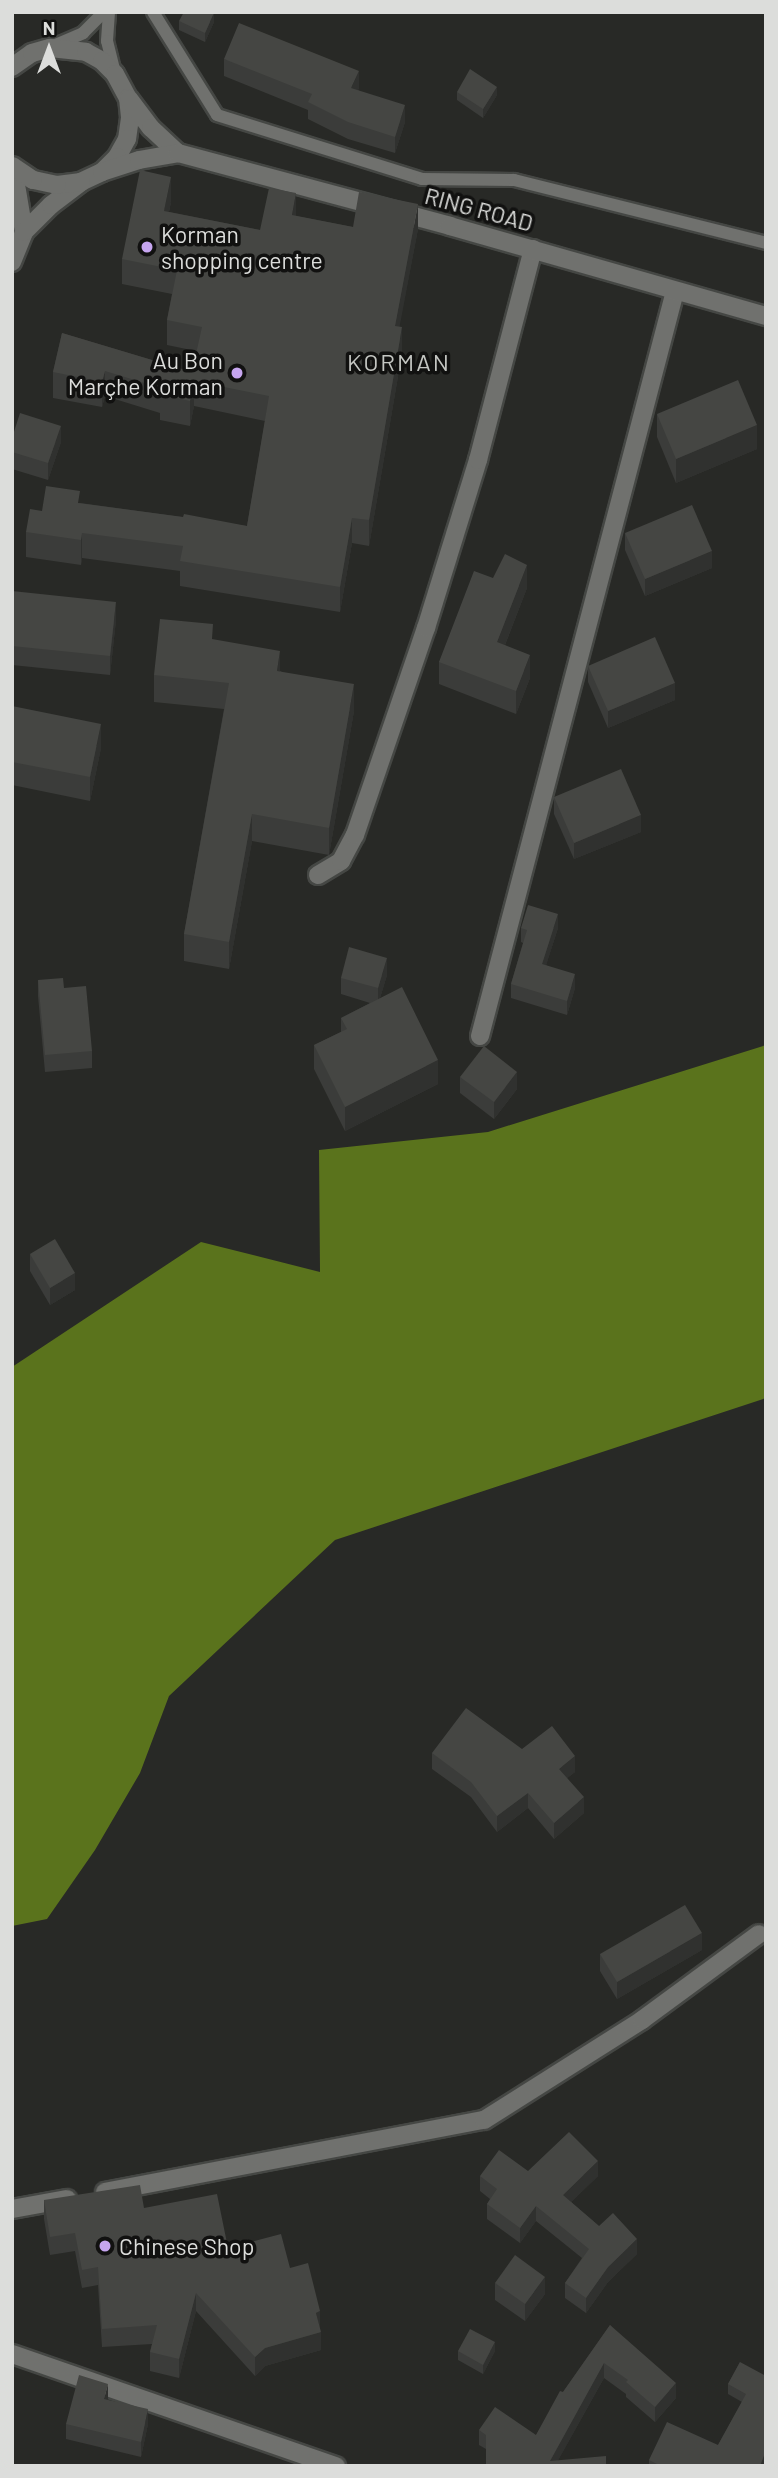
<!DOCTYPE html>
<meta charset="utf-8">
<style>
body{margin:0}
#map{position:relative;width:778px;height:2478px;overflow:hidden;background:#282926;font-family:Barlow,sans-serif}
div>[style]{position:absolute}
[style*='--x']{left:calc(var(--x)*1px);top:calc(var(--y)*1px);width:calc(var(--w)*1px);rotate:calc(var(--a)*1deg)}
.water>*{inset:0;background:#5a731c}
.roads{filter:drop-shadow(2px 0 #454744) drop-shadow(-2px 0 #454744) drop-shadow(0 2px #454744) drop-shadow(0 -2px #454744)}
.lane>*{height:12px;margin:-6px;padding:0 6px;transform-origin:6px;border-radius:6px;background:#70716e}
.street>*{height:18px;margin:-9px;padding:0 9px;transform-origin:9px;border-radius:9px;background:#70716e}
.secondary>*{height:18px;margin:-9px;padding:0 9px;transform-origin:9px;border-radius:9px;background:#70716e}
.wall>*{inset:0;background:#3b3c3a}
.shaded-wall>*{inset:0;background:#30312f}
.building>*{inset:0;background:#454643}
.dots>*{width:19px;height:19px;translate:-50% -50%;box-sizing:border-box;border:4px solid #111110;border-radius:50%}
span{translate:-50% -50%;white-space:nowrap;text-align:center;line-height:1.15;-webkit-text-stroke:7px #111110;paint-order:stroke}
.street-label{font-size:23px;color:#dcdddb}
.poi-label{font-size:23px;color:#dcdddb}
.left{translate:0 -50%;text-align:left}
.right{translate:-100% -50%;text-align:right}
.neighbourhood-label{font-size:24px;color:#c4c6c2;letter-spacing:2px}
.frame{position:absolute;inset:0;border:14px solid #dcdddb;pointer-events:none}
.north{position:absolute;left:14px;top:14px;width:70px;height:70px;-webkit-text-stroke:5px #111110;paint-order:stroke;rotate:0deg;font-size:19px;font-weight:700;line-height:28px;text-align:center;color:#dcdddb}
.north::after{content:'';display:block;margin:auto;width:24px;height:32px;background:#dcdddb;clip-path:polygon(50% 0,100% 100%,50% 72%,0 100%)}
</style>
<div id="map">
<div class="water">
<div style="clip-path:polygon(766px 1045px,766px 1398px,335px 1540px,169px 1696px,140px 1773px,95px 1850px,47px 1919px,12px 1926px,12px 1367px,201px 1242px,320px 1272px,319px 1150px,488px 1132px)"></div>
</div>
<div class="roads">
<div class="lane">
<div style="--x:109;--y:12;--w:29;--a:94"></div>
<div style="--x:107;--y:41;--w:30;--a:76"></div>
<div style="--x:153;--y:12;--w:121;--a:58.1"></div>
<div style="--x:217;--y:115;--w:215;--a:17.3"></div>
<div style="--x:422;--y:179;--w:92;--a:0.6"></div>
<div style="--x:514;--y:180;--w:260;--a:14"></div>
<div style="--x:53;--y:46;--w:33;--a:-23"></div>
<div style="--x:83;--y:33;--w:30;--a:-45"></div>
</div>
<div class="street">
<div style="--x:13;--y:167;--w:66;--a:80.4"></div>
<div style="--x:12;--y:262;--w:32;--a:-68"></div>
<div style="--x:24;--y:232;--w:38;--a:-45"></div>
<div style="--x:51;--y:205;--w:38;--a:-37"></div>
<div style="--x:318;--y:875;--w:27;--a:-31"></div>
<div style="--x:341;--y:861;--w:30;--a:-62"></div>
<div style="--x:355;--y:835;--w:219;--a:-71.1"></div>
<div style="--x:426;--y:628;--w:176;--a:-72.8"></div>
<div style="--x:478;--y:460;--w:218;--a:-75.4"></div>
<div style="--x:480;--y:1036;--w:770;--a:-75.33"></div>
<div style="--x:105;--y:2192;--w:386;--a:-10.8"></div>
<div style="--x:484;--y:2120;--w:187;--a:-32.3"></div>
<div style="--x:642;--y:2020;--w:145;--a:-36.3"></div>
<div style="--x:12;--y:2209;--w:56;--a:-10.3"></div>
<div style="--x:12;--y:2354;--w:343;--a:19.1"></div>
</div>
<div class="secondary">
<div style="--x:12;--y:67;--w:24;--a:-35"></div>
<div style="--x:32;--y:53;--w:19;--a:-16"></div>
<div style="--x:50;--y:48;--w:36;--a:6"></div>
<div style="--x:86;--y:52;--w:18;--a:29"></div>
<div style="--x:102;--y:61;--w:18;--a:45"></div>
<div style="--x:115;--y:74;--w:27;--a:62"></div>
<div style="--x:128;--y:98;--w:20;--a:84"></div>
<div style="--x:130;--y:118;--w:21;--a:98"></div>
<div style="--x:127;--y:139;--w:21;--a:119"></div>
<div style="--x:117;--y:157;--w:21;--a:135"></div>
<div style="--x:102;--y:172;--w:23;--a:155"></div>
<div style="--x:81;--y:182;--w:24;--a:173"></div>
<div style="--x:57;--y:185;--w:25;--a:-168"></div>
<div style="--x:33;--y:180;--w:25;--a:-146"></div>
<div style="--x:129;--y:99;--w:36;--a:53"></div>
<div style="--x:151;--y:128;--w:37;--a:43"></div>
<div style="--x:102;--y:172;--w:39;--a:-18"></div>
<div style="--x:139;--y:160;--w:40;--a:-10"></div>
<div style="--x:178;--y:153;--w:282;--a:15"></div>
<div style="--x:450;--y:226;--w:329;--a:15.9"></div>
</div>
</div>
<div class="wall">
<div style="clip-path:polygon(179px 21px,214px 22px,205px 42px,179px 30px)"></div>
<div style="clip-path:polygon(224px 59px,359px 88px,358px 90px,405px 122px,395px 153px,348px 139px,308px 119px,308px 110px,224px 76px)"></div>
<div style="clip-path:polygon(457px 92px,497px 95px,483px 118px,457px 100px)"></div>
<div style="clip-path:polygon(171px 202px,169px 212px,260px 230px,296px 216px,353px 227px,418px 229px,399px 327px,402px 353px,369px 546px,352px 543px,340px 612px,180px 586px,180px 571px,82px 558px,81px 565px,26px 557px,26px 532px,42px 511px,80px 503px,247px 526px,265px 421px,194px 406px,190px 426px,160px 420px,160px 413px,105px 396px,102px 407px,53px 398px,53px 372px,62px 333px,192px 372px,196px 351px,167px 345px,167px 320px,172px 294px,122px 284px,122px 259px)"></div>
<div style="clip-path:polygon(657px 414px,757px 449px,676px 483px,657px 437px)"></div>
<div style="clip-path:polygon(12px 438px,61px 442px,48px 480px,12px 469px)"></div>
<div style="clip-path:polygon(625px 533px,712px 568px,645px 596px,625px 550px)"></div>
<div style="clip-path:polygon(493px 578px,527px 588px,505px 645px,530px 678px,516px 714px,439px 684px,439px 662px)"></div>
<div style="clip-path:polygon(12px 591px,116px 620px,110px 675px,12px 665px)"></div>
<div style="clip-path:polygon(213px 640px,280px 671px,354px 711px,329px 855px,252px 841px,229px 969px,184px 961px,184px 934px,224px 709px,154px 702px,154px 675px)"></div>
<div style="clip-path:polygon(588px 666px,675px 700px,608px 728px,588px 682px)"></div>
<div style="clip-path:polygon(12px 706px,101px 748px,90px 801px,12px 785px)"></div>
<div style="clip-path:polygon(554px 797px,641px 832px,574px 859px,554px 814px)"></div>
<div style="clip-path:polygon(521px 928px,558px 928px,546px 965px,575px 988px,567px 1015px,511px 998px,511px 984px,523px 943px,521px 942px)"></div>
<div style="clip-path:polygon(387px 975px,380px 998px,438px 1084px,345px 1131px,314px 1069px,314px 1045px,341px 1032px,341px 1018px,370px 1003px,341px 994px,341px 978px)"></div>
<div style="clip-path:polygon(38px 980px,92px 1051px,92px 1068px,45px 1072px,38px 996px)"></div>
<div style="clip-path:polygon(460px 1077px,517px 1089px,494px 1119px,460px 1093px)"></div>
<div style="clip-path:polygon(30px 1254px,75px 1290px,50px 1305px,30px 1271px)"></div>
<div style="clip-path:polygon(522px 1749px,575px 1772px,567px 1778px,584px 1813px,554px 1839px,528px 1808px,497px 1832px,471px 1797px,432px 1769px,432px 1753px)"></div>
<div style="clip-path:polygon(702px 1950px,617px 1999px,600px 1971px,600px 1954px)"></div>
<div style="clip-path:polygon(528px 2171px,598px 2176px,571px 2202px,599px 2226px,637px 2254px,608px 2282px,586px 2313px,565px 2298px,565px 2283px,582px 2258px,536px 2221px,520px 2243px,487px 2219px,487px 2204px,490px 2199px,480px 2191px,480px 2176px)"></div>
<div style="clip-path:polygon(44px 2200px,144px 2208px,228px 2248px,290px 2268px,320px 2329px,321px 2350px,265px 2366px,255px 2376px,196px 2311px,179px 2378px,150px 2371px,150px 2352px,152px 2344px,102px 2347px,98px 2285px,82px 2288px,75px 2251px,50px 2255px,44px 2219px)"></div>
<div style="clip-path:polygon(495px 2283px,545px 2294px,525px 2321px,495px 2300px)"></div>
<div style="clip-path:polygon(610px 2325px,676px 2398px,655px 2422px,626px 2397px,626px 2394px,604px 2378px,558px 2460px,486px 2466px,486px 2449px,479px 2445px,479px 2430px,536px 2435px,563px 2392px)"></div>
<div style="clip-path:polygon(458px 2351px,495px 2351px,483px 2374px,458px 2360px)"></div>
<div style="clip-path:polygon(740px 2362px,766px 2461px,764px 2466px,649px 2466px,649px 2460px,718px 2445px,742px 2402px,728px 2394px,728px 2384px)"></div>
<div style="clip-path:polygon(107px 2400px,148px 2424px,141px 2457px,66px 2439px,66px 2424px)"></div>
</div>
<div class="shaded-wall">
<div style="clip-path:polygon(214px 13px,214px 22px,205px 42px,205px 33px)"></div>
<div style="clip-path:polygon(359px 71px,359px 88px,351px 105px,351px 88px)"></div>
<div style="clip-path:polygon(497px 87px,497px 95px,483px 118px,483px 109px)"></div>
<div style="clip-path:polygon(405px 105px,405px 122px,395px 153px,395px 137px)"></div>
<div style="clip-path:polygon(171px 177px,171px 202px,164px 236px,164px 211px)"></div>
<div style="clip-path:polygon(296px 193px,296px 219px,292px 215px)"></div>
<div style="clip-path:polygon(418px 204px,418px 229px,395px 351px,395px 326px)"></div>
<div style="clip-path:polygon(402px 327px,402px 353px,369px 546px,369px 520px)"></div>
<div style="clip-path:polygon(105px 371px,105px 396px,102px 407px,102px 382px)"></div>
<div style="clip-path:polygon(194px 381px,194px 406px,190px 426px,190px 401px)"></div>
<div style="clip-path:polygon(757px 425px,757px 449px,676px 483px,676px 459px)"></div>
<div style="clip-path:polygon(61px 426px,61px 442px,48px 480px,48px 463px)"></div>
<div style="clip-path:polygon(352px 518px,352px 543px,340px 612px,340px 587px)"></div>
<div style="clip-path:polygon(82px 533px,82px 558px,81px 565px,81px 540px)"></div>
<div style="clip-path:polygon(712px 551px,712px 568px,645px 596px,645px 579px)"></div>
<div style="clip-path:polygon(527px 565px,527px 588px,497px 665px,497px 642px)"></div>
<div style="clip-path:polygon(116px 602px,116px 620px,110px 675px,110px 656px)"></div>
<div style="clip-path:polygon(280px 651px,280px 678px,277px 671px)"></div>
<div style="clip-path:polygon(530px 655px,530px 678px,516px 714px,516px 691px)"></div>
<div style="clip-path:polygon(675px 683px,675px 700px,608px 728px,608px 711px)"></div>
<div style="clip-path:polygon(354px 684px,354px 711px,329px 855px,329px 828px)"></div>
<div style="clip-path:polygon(101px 724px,101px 748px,90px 801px,90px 777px)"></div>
<div style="clip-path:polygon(252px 814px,252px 841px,229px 969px,229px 942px)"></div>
<div style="clip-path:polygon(641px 815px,641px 832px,574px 859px,574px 843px)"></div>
<div style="clip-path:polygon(558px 914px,558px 928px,542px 978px,542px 964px)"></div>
<div style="clip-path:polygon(387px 958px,387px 975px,378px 1005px,378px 988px)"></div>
<div style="clip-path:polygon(575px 974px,575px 988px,567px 1015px,567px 1001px)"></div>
<div style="clip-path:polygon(438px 1060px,438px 1084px,345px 1131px,345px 1107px)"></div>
<div style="clip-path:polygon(517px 1072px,517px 1089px,494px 1119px,494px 1102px)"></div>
<div style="clip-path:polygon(75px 1273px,75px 1290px,50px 1305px,50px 1288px)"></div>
<div style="clip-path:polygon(575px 1756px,575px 1772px,559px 1785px,559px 1769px)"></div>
<div style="clip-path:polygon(528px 1793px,528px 1808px,497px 1832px,497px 1816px)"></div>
<div style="clip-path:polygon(584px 1797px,584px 1813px,554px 1839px,554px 1823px)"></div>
<div style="clip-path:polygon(702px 1933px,702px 1950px,617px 1999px,617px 1982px)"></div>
<div style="clip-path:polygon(598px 2161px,598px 2176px,563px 2210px,563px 2195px)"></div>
<div style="clip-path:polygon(536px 2206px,536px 2221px,520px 2243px,520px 2228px)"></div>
<div style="clip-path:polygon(637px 2239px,637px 2254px,608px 2282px,586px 2313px,586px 2298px,608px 2267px)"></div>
<div style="clip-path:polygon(545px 2277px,545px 2294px,525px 2321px,525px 2304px)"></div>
<div style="clip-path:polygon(196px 2293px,196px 2311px,179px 2378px,179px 2359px)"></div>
<div style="clip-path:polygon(320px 2311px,320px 2330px,316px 2313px)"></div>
<div style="clip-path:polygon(321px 2332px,321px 2350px,265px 2366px,255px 2376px,255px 2357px,265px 2348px)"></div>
<div style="clip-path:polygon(495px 2342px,495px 2351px,483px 2374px,483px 2365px)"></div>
<div style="clip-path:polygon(604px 2363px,604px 2378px,555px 2466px,550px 2461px)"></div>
<div style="clip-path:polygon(676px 2383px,676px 2398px,655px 2422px,655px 2407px)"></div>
<div style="clip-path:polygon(108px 2384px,108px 2399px,104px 2414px,104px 2399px)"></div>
<div style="clip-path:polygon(148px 2409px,148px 2424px,141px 2457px,141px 2442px)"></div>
<div style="clip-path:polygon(766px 2450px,766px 2461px,764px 2466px,760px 2466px)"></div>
</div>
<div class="building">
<div style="clip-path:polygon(184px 12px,213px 12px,214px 13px,205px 33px,179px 21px)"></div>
<div style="clip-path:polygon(239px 23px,359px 71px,351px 88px,405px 105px,395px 137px,348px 122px,308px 102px,312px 94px,224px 59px)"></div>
<div style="clip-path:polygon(470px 69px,497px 87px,483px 109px,457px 92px)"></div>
<div style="clip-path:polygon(140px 170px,171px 177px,164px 211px,260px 230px,269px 188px,296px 193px,292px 215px,353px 227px,359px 192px,418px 204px,395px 326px,402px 327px,369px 520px,352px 518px,340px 587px,180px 561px,183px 546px,82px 533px,81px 540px,26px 532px,30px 509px,42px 511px,46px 486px,80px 491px,78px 503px,183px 517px,184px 514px,247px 526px,269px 396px,194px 381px,190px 401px,160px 394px,161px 388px,105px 371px,102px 382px,53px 372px,62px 333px,192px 372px,202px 327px,167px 320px,177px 270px,122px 259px)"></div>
<div style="clip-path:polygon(738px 380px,757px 425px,676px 459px,657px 414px)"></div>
<div style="clip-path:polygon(20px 413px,61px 426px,48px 463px,12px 452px,12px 438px)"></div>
<div style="clip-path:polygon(692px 505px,712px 551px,645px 579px,625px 533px)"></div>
<div style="clip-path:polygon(505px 554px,527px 565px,497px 642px,530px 655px,516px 691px,439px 662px,474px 571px,493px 578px)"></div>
<div style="clip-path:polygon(12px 591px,116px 602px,110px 656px,12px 646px)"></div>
<div style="clip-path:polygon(160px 619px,213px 624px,212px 639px,280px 651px,277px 671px,354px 684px,329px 828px,252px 814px,229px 942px,184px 934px,229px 683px,154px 675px)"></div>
<div style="clip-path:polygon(655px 637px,675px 683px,608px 711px,588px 666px)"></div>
<div style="clip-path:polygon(12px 706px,101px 724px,90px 777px,12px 762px)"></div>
<div style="clip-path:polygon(621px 769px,641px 815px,574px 843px,554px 797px)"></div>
<div style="clip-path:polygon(528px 905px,558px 914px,542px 964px,575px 974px,567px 1001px,511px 984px,527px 930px,521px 928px)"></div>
<div style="clip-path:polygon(349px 947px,387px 958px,378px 988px,341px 978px)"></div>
<div style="clip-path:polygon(63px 978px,64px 988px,86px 986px,92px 1051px,45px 1055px,38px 980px)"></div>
<div style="clip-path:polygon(402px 987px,438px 1060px,345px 1107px,314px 1045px,347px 1029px,341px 1018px)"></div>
<div style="clip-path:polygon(484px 1046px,517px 1072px,494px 1102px,460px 1077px)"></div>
<div style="clip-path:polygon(55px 1239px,75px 1273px,50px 1288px,30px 1254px)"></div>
<div style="clip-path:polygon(466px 1708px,522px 1749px,552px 1726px,575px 1756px,559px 1769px,584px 1797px,554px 1823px,528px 1793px,497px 1816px,471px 1782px,432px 1753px)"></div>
<div style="clip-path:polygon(685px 1905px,702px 1933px,617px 1982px,600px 1954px)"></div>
<div style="clip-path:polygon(569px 2132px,598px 2161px,563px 2195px,599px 2226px,613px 2213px,637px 2239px,608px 2267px,586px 2298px,565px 2283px,589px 2249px,536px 2206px,520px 2228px,487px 2204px,497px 2189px,480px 2176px,499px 2150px,528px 2171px)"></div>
<div style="clip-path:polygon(140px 2185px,144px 2208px,217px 2194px,228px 2248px,281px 2234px,290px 2268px,308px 2263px,320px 2311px,316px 2313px,321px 2332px,265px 2348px,255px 2357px,196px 2293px,179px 2359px,150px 2352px,157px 2325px,102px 2329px,98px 2267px,82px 2270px,75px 2233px,50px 2237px,44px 2200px)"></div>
<div style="clip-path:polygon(515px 2255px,545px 2277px,525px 2304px,495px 2283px)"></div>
<div style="clip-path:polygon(610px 2325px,676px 2383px,655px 2407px,626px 2382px,628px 2380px,604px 2363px,550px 2461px,606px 2456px,606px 2466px,486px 2466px,486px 2435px,479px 2430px,495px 2407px,536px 2435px,560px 2391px,563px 2392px)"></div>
<div style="clip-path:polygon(470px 2329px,495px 2342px,483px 2365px,458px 2351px)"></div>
<div style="clip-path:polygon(740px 2362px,766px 2376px,766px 2450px,760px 2466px,661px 2466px,649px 2460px,667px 2422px,718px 2445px,746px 2394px,728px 2384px)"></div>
<div style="clip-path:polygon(79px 2375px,108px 2384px,104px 2399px,148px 2409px,141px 2442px,66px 2424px)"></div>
</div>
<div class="dots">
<div style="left:147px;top:247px;background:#c7a6f0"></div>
<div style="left:237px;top:373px;background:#c7a6f0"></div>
<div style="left:105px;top:2246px;background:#c7a6f0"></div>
</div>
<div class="street-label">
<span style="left:479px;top:209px;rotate:15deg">RING ROAD</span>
</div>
<div class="poi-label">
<span class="left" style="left:161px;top:247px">Korman<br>shopping centre</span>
<span class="right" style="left:223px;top:373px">Au Bon<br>Marçhe Korman</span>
<span class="left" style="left:119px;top:2246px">Chinese Shop</span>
</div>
<div class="neighbourhood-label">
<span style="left:399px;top:362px">KORMAN</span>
</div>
<div class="frame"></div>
<div class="north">N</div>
</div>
